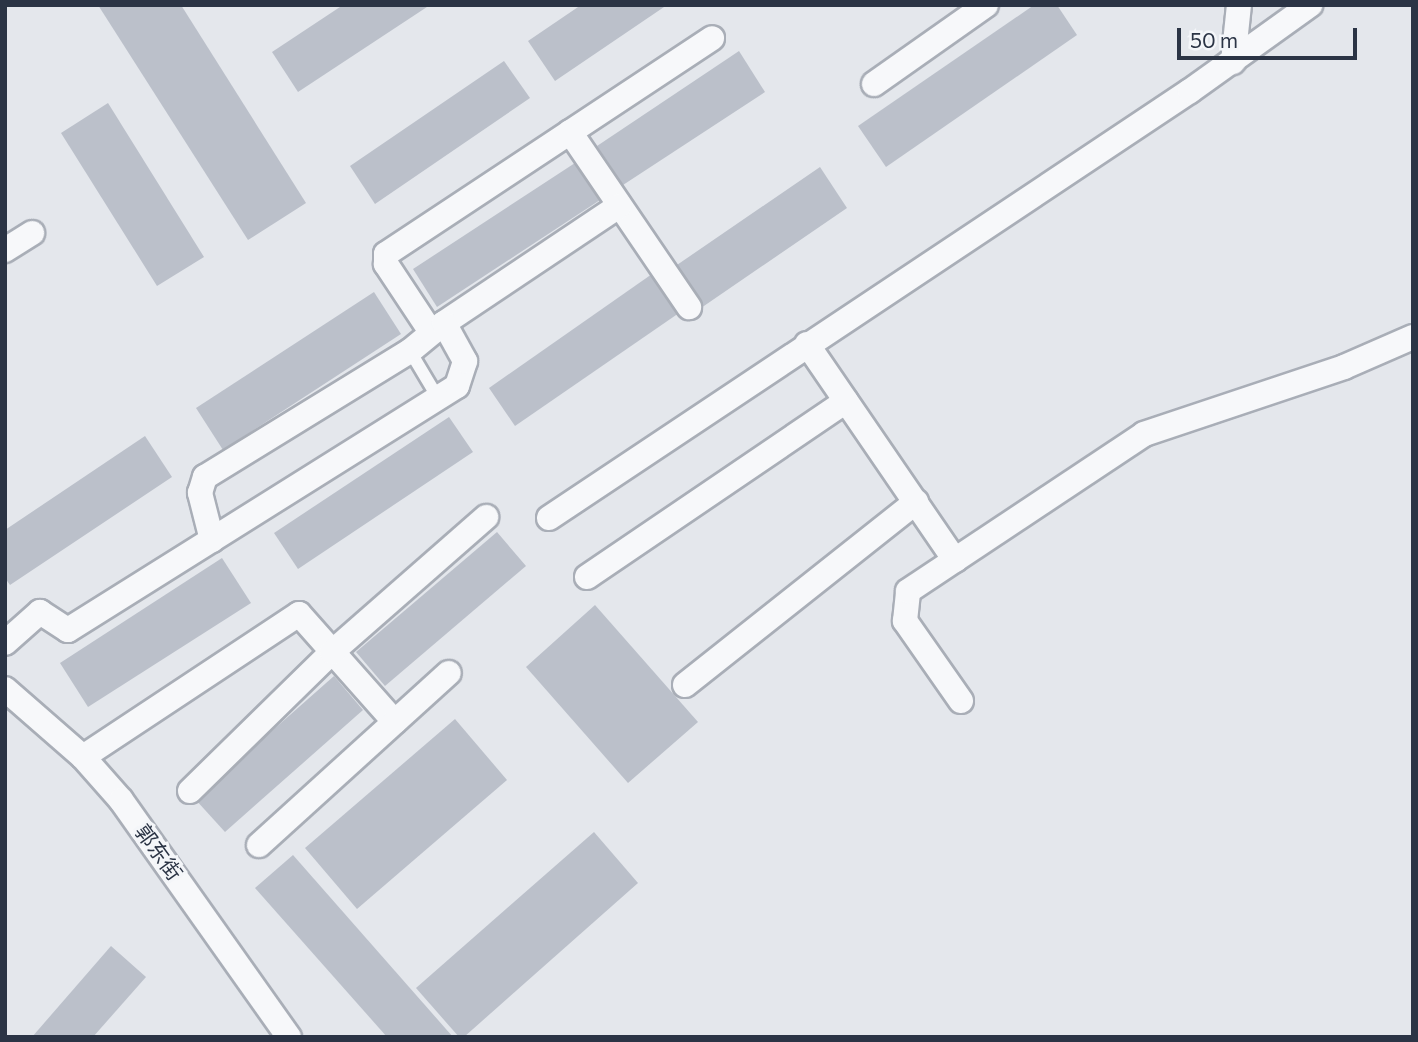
<!DOCTYPE html>
<meta charset="utf-8">
<style>
body{margin:0}
#map{position:relative;width:1418px;height:1042px;overflow:hidden;background:#e4e7ec;font-family:Commissioner,"Noto Sans SC",sans-serif}
div>[style]{position:absolute}
[style*='--x']{left:calc(var(--x)*1px);top:calc(var(--y)*1px);width:calc(var(--w)*1px);rotate:calc(var(--a)*1deg)}
.building>*{inset:0;background:#bbc0ca}
.roads{filter:drop-shadow(2px 0 #a9aeb7) drop-shadow(-2px 0 #a9aeb7) drop-shadow(0 2px #a9aeb7) drop-shadow(0 -2px #a9aeb7)}
.lane>*{height:12px;margin:-6px;padding:0 6px;transform-origin:6px;border-radius:6px;background:#f7f8fa}
.street>*{height:24px;margin:-12px;padding:0 12px;transform-origin:12px;border-radius:12px;background:#f7f8fa}
span{translate:-50% -50%;white-space:nowrap;text-align:center;line-height:1.15;-webkit-text-stroke:6px #f4f6f9;paint-order:stroke}
.street-label{font-size:21px;color:#2b3445}
.frame{position:absolute;inset:0;border:7px solid #2b3445;pointer-events:none}
.scale{position:absolute;left:1177px;top:28px;width:180px;height:32px;box-sizing:border-box;border:4px solid #2b3445;border-top:0;padding-left:9px;font-size:21px;line-height:24px;white-space:nowrap;color:#2b3445;-webkit-text-stroke:5px #f4f6f9;paint-order:stroke}
</style>
<div id="map">
<div class="building">
<div style="clip-path:polygon(98px 5px,181px 5px,306px 203px,248px 240px)"></div>
<div style="clip-path:polygon(343px 5px,430px 5px,298px 92px,272px 52px)"></div>
<div style="clip-path:polygon(581px 5px,667px 5px,555px 81px,528px 41px)"></div>
<div style="clip-path:polygon(1034px 5px,1057px 5px,1077px 35px,886px 167px,858px 126px)"></div>
<div style="clip-path:polygon(739px 51px,765px 92px,623px 185px,597px 146px)"></div>
<div style="clip-path:polygon(504px 61px,530px 98px,375px 204px,350px 166px)"></div>
<div style="clip-path:polygon(108px 103px,204px 257px,157px 286px,61px 133px)"></div>
<div style="clip-path:polygon(575px 163px,600px 200px,437px 307px,413px 269px)"></div>
<div style="clip-path:polygon(820px 167px,847px 208px,701px 308px,674px 267px)"></div>
<div style="clip-path:polygon(652px 274px,679px 313px,515px 426px,489px 388px)"></div>
<div style="clip-path:polygon(374px 292px,401px 334px,223px 450px,196px 408px)"></div>
<div style="clip-path:polygon(449px 417px,473px 452px,298px 569px,274px 533px)"></div>
<div style="clip-path:polygon(145px 436px,172px 477px,10px 585px,5px 578px,5px 530px)"></div>
<div style="clip-path:polygon(497px 532px,526px 566px,385px 686px,356px 652px)"></div>
<div style="clip-path:polygon(222px 558px,251px 603px,88px 707px,60px 663px)"></div>
<div style="clip-path:polygon(595px 605px,698px 722px,628px 783px,526px 667px)"></div>
<div style="clip-path:polygon(334px 676px,363px 710px,225px 832px,195px 799px)"></div>
<div style="clip-path:polygon(455px 719px,507px 780px,357px 909px,305px 848px)"></div>
<div style="clip-path:polygon(594px 832px,638px 883px,464px 1037px,459px 1037px,416px 988px)"></div>
<div style="clip-path:polygon(293px 855px,453px 1037px,387px 1037px,255px 888px)"></div>
<div style="clip-path:polygon(111px 946px,146px 977px,93px 1037px,32px 1037px)"></div>
</div>
<div class="roads">
<div class="lane">
<div style="--x:410;--y:351;--w:55;--a:59.2"></div>
</div>
<div class="street">
<div style="--x:1233;--y:62;--w:57;--a:-84"></div>
<div style="--x:874;--y:84;--w:137;--a:-35.2"></div>
<div style="--x:570;--y:132;--w:212;--a:55.8"></div>
<div style="--x:5;--y:250;--w:32;--a:-32"></div>
<div style="--x:431;--y:332;--w:82;--a:-123.5"></div>
<div style="--x:386;--y:264;--w:10;--a:-90"></div>
<div style="--x:386;--y:254;--w:391;--a:-33.5"></div>
<div style="--x:807;--y:344;--w:262;--a:55.6"></div>
<div style="--x:549;--y:518;--w:770;--a:-33.67"></div>
<div style="--x:1190;--y:91;--w:148;--a:-35.6"></div>
<div style="--x:212;--y:540;--w:49;--a:-104.3"></div>
<div style="--x:200;--y:493;--w:17;--a:-73"></div>
<div style="--x:205;--y:477;--w:241;--a:-31.6"></div>
<div style="--x:410;--y:351;--w:44;--a:-39.5"></div>
<div style="--x:444;--y:323;--w:211;--a:-33.8"></div>
<div style="--x:587;--y:577;--w:313;--a:-34.2"></div>
<div style="--x:5;--y:643;--w:47;--a:-41.5"></div>
<div style="--x:40;--y:612;--w:33;--a:33"></div>
<div style="--x:68;--y:630;--w:459;--a:-32.1"></div>
<div style="--x:457;--y:386;--w:26;--a:-72"></div>
<div style="--x:465;--y:361;--w:43;--a:-118.9"></div>
<div style="--x:685;--y:685;--w:295;--a:-38.4"></div>
<div style="--x:5;--y:689;--w:103;--a:41.1"></div>
<div style="--x:83;--y:757;--w:57;--a:48.5"></div>
<div style="--x:121;--y:800;--w:291;--a:54.7"></div>
<div style="--x:961;--y:701;--w:98;--a:-125"></div>
<div style="--x:905;--y:621;--w:30;--a:-84"></div>
<div style="--x:908;--y:591;--w:283;--a:-33.6"></div>
<div style="--x:1144;--y:434;--w:211;--a:-18.5"></div>
<div style="--x:1344;--y:367;--w:75;--a:-23.5"></div>
<div style="--x:83;--y:757;--w:259;--a:-33.5"></div>
<div style="--x:299;--y:614;--w:144;--a:48.4"></div>
<div style="--x:190;--y:791;--w:199;--a:-44.4"></div>
<div style="--x:332;--y:652;--w:205;--a:-41.2"></div>
<div style="--x:259;--y:845;--w:256;--a:-42.2"></div>
</div>
</div>
<div class="street-label">
<span style="left:159px;top:852px;rotate:54deg">郭东街</span>
</div>
<div class="frame"></div>
<div class="scale">50 m</div>
</div>
